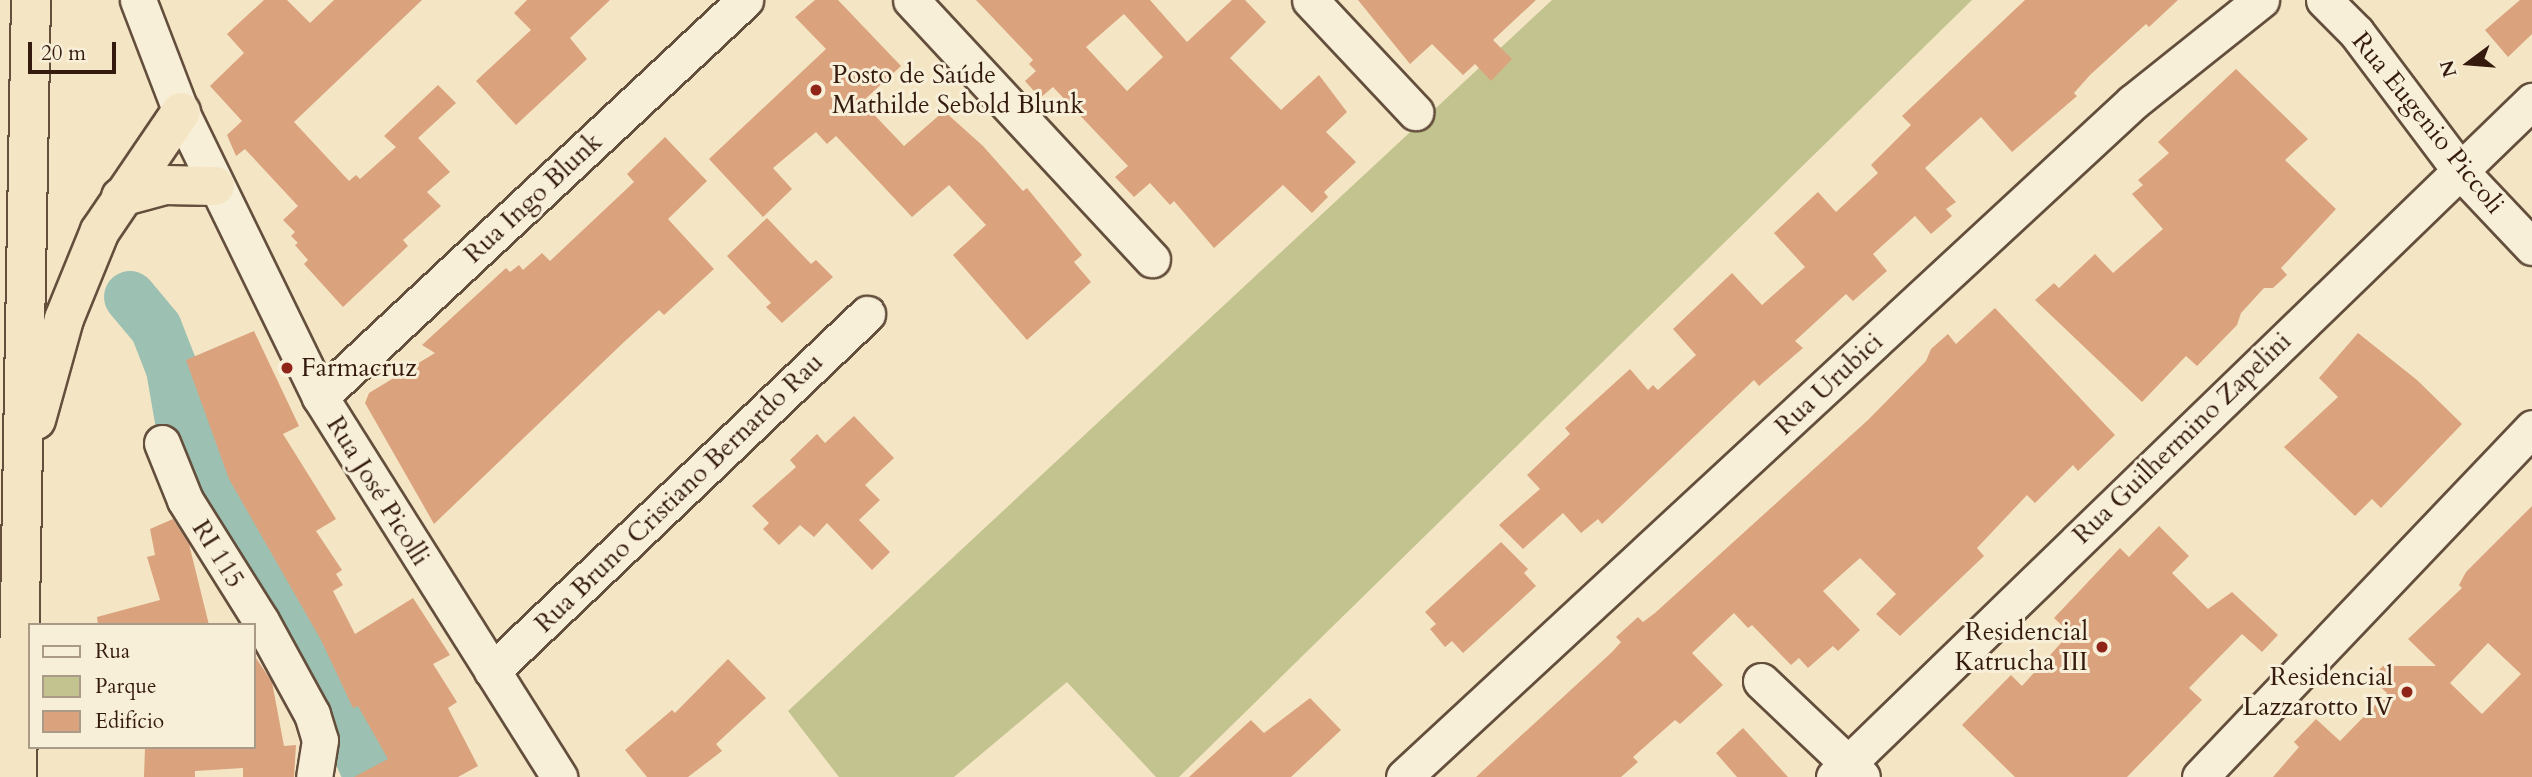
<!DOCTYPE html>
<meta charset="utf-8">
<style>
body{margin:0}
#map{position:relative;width:2532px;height:777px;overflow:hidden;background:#f4e6c5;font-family:Cardo,serif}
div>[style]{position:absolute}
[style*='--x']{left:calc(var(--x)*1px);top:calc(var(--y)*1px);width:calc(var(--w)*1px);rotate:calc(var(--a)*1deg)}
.green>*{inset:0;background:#c3c38f}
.river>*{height:52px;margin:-26px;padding:0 26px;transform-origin:26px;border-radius:26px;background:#9cc0b1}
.building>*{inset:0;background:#daa27d}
.roads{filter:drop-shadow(2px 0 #644e3c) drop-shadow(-2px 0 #644e3c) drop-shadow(0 2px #644e3c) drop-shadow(0 -2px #644e3c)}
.minor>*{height:35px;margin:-17.5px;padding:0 17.5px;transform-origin:17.5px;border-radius:17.5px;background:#f8efd9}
.highway>*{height:38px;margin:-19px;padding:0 19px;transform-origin:19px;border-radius:19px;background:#f4e6c5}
.dots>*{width:19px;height:19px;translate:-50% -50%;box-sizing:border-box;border:4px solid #f8efd9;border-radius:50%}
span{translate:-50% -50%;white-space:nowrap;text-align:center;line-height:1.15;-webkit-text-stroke:6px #f8efd9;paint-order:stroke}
.poi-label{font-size:26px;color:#341b0e}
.left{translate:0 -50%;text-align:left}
.right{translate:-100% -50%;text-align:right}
.street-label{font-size:26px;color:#341b0e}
.legend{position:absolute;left:28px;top:623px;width:228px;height:126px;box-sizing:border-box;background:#f8efd9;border:2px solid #aa9a88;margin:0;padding:9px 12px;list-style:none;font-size:21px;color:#341b0e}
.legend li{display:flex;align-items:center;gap:14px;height:35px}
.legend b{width:35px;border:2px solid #aa9a88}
.north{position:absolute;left:2434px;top:28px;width:70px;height:70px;-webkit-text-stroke:5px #f8efd9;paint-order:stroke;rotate:254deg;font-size:19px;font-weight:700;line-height:28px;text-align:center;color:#341b0e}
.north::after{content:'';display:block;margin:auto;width:24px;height:32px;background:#341b0e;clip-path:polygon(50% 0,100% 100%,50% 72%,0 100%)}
.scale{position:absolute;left:28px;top:42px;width:88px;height:32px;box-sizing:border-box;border:4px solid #341b0e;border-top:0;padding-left:9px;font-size:21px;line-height:24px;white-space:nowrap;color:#341b0e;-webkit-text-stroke:5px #f8efd9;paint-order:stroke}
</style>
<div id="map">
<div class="green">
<div style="clip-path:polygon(1552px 0,1972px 0,1179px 777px,1156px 777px,1067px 682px,954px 777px,839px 777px,788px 711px)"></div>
</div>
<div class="river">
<div style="--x:130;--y:297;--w:40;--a:50"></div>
<div style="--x:156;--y:328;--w:44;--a:68.7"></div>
<div style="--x:172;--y:369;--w:53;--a:80.2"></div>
<div style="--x:181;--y:421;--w:74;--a:69.4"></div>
<div style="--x:207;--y:490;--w:108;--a:52.9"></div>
<div style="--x:272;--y:576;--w:63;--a:74.4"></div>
<div style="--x:289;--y:637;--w:41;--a:43"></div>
<div style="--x:319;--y:665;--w:123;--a:65.5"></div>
</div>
<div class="building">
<div style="clip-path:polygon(264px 0,287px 0,310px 23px,334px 0,422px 0,294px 122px,349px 181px,356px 175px,360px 179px,396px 147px,384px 136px,438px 85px,456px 103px,418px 138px,450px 172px,427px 192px,441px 206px,403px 240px,408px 246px,343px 307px,304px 264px,308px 260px,295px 245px,298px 243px,291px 236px,295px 232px,283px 220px,298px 206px,245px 149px,236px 156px,227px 135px,242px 121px,210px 86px,244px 53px,227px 34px)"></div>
<div style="clip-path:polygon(527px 0,610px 0,570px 38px,587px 59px,516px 125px,476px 81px,531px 30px,514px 13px)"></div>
<div style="clip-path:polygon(815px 0,838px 0,901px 66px,862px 102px,904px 146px,944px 111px,983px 146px,1023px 191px,1027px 188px,1082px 255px,1074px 262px,1091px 282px,1027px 340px,953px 255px,986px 225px,949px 185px,912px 217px,836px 136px,827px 144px,816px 132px,773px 168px,792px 189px,763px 217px,709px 159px,826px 49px,795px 17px)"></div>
<div style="clip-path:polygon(evenodd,976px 0,1150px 0,1187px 42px,1232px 0,1245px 0,1266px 22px,1230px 58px,1281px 110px,1319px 75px,1347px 112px,1326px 132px,1356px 162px,1324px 192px,1328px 197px,1312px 213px,1283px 185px,1214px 248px,1174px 201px,1170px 205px,1150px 183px,1134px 197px,1115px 177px,1128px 166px,1053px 87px,1040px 98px,1025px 81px,1036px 71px,1029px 64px,1033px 60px,976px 0,1124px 14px,1163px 57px,1127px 91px,1086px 47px,1124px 14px)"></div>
<div style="clip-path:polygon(1358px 0,1536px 0,1493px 40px,1512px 59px,1491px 81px,1475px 64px,1463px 75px,1432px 44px,1410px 64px)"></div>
<div style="clip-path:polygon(2025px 0,2178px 0,2149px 27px,2146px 24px,2090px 75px,2074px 93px,2077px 96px,2012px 152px,1981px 117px,1925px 168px,1956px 202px,1946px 209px,1952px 216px,1931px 234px,1915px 216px,1873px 254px,1887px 271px,1853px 301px,1846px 294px,1795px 341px,1803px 348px,1759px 386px,1754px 380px,1602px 524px,1598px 519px,1581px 533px,1563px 513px,1523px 549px,1499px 525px,1540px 489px,1527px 475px,1570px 434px,1565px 428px,1630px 369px,1648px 390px,1653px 385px,1658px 390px,1696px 355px,1673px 329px,1732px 273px,1762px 305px,1805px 267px,1774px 233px,1818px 192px,1836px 212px,1878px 173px,1871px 165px,1911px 125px,1902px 116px)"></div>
<div style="clip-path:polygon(2520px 0,2532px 0,2532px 34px,2508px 57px,2485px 30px)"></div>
<div style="clip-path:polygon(2236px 69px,2308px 139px,2285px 160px,2336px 209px,2281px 268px,2287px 275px,2273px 288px,2264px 288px,2241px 313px,2237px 325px,2197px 366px,2186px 356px,2142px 402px,2035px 300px,2054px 283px,2059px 288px,2095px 254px,2113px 273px,2163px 229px,2132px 194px,2143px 185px,2138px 180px,2169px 153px,2158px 142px)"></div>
<div style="clip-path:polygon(665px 137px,707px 181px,668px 219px,714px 269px,664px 315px,659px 310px,624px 342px,434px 524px,365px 403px,369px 393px,435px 353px,422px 345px,506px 268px,510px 272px,519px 265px,523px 270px,542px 253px,550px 261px,634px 182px,627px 174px)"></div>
<div style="clip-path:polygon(767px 218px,811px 264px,816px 260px,833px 277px,782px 323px,766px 307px,771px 303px,727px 256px)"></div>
<div style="clip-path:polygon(1995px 308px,2115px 435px,2078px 471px,2073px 465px,2035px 503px,2027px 495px,1977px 548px,1984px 556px,1900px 636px,1876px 614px,1896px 594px,1860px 558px,1823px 591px,1860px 630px,1838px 651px,1833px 646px,1808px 668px,1799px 658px,1791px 665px,1752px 625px,1748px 628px,1734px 613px,1692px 653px,1723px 685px,1680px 724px,1675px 720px,1633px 757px,1638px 762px,1621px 777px,1476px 777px,1612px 652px,1621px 642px,1616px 637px,1638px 617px,1643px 622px,1655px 613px,1868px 420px,1926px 361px,1931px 349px,1948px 334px,1956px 344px)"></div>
<div style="clip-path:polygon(254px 331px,299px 426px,283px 434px,336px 519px,316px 531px,342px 570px,336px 574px,343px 585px,333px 591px,355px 634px,413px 598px,450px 655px,433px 664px,457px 702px,448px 708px,478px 766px,458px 777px,354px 777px,388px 759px,358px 706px,353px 708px,321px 640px,229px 479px,186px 360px)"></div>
<div style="clip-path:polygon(2358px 333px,2417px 380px,2462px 424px,2381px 508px,2372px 499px,2355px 516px,2284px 447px,2338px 397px,2319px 378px)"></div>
<div style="clip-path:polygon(854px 416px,894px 458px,865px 485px,880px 500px,859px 520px,890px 552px,872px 570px,827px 523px,814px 537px,800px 525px,779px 545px,763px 529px,769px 523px,752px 506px,796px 467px,790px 460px,817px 434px,825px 443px)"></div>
<div style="clip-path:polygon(evenodd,2532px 506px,2532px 777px,2273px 777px,2299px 747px,2294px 742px,2316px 719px,2340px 741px,2387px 693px,2371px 678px,2383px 666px,2436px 666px,2408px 639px,2462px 588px,2459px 585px,2466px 572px,2532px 506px,2488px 643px,2521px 674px,2482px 714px,2450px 683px,2488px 643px)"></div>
<div style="clip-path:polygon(173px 519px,189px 544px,209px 625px,98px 625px,97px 617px,160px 600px,147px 557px,155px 555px,150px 529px)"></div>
<div style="clip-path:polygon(2159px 526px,2189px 556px,2172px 573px,2208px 609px,2232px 592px,2278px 635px,2262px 652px,2242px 634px,2189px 688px,2202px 700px,2127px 777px,2015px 777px,1962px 725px,2011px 675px,2022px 686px,2070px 633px,2054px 618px,2120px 548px,2129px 557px)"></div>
<div style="clip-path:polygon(1501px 542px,1528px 569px,1524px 573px,1536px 586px,1463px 653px,1452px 641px,1445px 647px,1430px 629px,1436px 624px,1425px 612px)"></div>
<div style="clip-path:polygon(254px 655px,272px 682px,284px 746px,296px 745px,294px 777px,243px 777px,243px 768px,195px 771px,195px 777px,144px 777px,145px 747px,254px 747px)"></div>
<div style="clip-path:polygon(728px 659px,766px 698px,716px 744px,722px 751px,688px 777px,647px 777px,625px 750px,672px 710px,675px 713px)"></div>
<div style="clip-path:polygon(1310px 698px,1341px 730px,1291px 777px,1189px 777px,1251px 720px,1264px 733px)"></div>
<div style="clip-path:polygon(1743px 728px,1788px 777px,1737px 777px,1716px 753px)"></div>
</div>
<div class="roads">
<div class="minor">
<div style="--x:138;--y:0;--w:120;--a:69"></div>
<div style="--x:181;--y:112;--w:317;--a:64"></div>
<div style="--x:320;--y:397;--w:449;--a:57.8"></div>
<div style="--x:911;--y:0;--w:354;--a:47.1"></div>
<div style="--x:1310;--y:0;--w:154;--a:46.8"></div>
<div style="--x:2324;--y:0;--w:45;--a:45"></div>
<div style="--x:2356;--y:32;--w:176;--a:53.1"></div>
<div style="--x:2462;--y:173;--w:102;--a:46.6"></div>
<div style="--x:320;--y:397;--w:582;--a:-43.05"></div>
<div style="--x:162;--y:443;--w:61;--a:68"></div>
<div style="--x:185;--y:500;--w:143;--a:57.9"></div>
<div style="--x:261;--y:621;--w:106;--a:61.3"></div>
<div style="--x:312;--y:714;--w:27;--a:73"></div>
<div style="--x:320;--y:740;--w:37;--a:99"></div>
<div style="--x:492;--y:671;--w:518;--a:-43.59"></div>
<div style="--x:1761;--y:681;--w:139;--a:43.5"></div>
<div style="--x:1404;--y:777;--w:994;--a:-42.8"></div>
<div style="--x:2133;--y:102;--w:164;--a:-38.6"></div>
<div style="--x:1834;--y:777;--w:972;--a:-44.08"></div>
<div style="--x:2200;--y:777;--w:482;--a:-46.4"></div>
</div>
<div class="highway">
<div style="--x:121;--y:197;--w:46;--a:-15.3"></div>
<div style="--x:165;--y:185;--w:50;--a:1.1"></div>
<div style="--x:36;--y:420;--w:105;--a:-74.5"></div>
<div style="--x:64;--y:319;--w:95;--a:-67.8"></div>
<div style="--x:100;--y:231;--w:144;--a:-55.8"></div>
<div style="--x:17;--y:777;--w:777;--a:-88.97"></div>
</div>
</div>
<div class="dots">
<div style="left:816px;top:90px;background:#8f2418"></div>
<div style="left:287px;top:368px;background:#8f2418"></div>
<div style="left:2102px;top:647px;background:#8f2418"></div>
<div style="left:2407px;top:692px;background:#8f2418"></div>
</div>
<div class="poi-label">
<span class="left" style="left:832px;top:90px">Posto de Saúde<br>Mathilde Sebold Blunk</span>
<span class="left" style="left:301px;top:368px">Farmacruz</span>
<span class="right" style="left:2088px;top:647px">Residencial<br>Katrucha III</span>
<span class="right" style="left:2393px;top:692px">Residencial<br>Lazzarotto IV</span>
</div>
<div class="street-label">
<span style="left:2428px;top:123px;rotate:51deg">Rua Eugenio Piccoli</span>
<span style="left:533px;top:198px;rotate:-43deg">Rua Ingo Blunk</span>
<span style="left:1829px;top:384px;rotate:-43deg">Rua Urubici</span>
<span style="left:2182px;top:438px;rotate:-44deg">Rua Guilhermino Zapelini</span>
<span style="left:378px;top:491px;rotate:58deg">Rua José Picolli</span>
<span style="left:679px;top:493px;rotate:-44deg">Rua Bruno Cristiano Bernardo Rau</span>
<span style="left:218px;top:554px;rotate:58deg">RI 115</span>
</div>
<ul class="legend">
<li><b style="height:9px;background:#f8efd9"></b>Rua</li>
<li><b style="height:19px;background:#c3c38f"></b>Parque</li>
<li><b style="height:19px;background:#daa27d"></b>Edifício</li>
</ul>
<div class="north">N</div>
<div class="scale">20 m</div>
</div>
